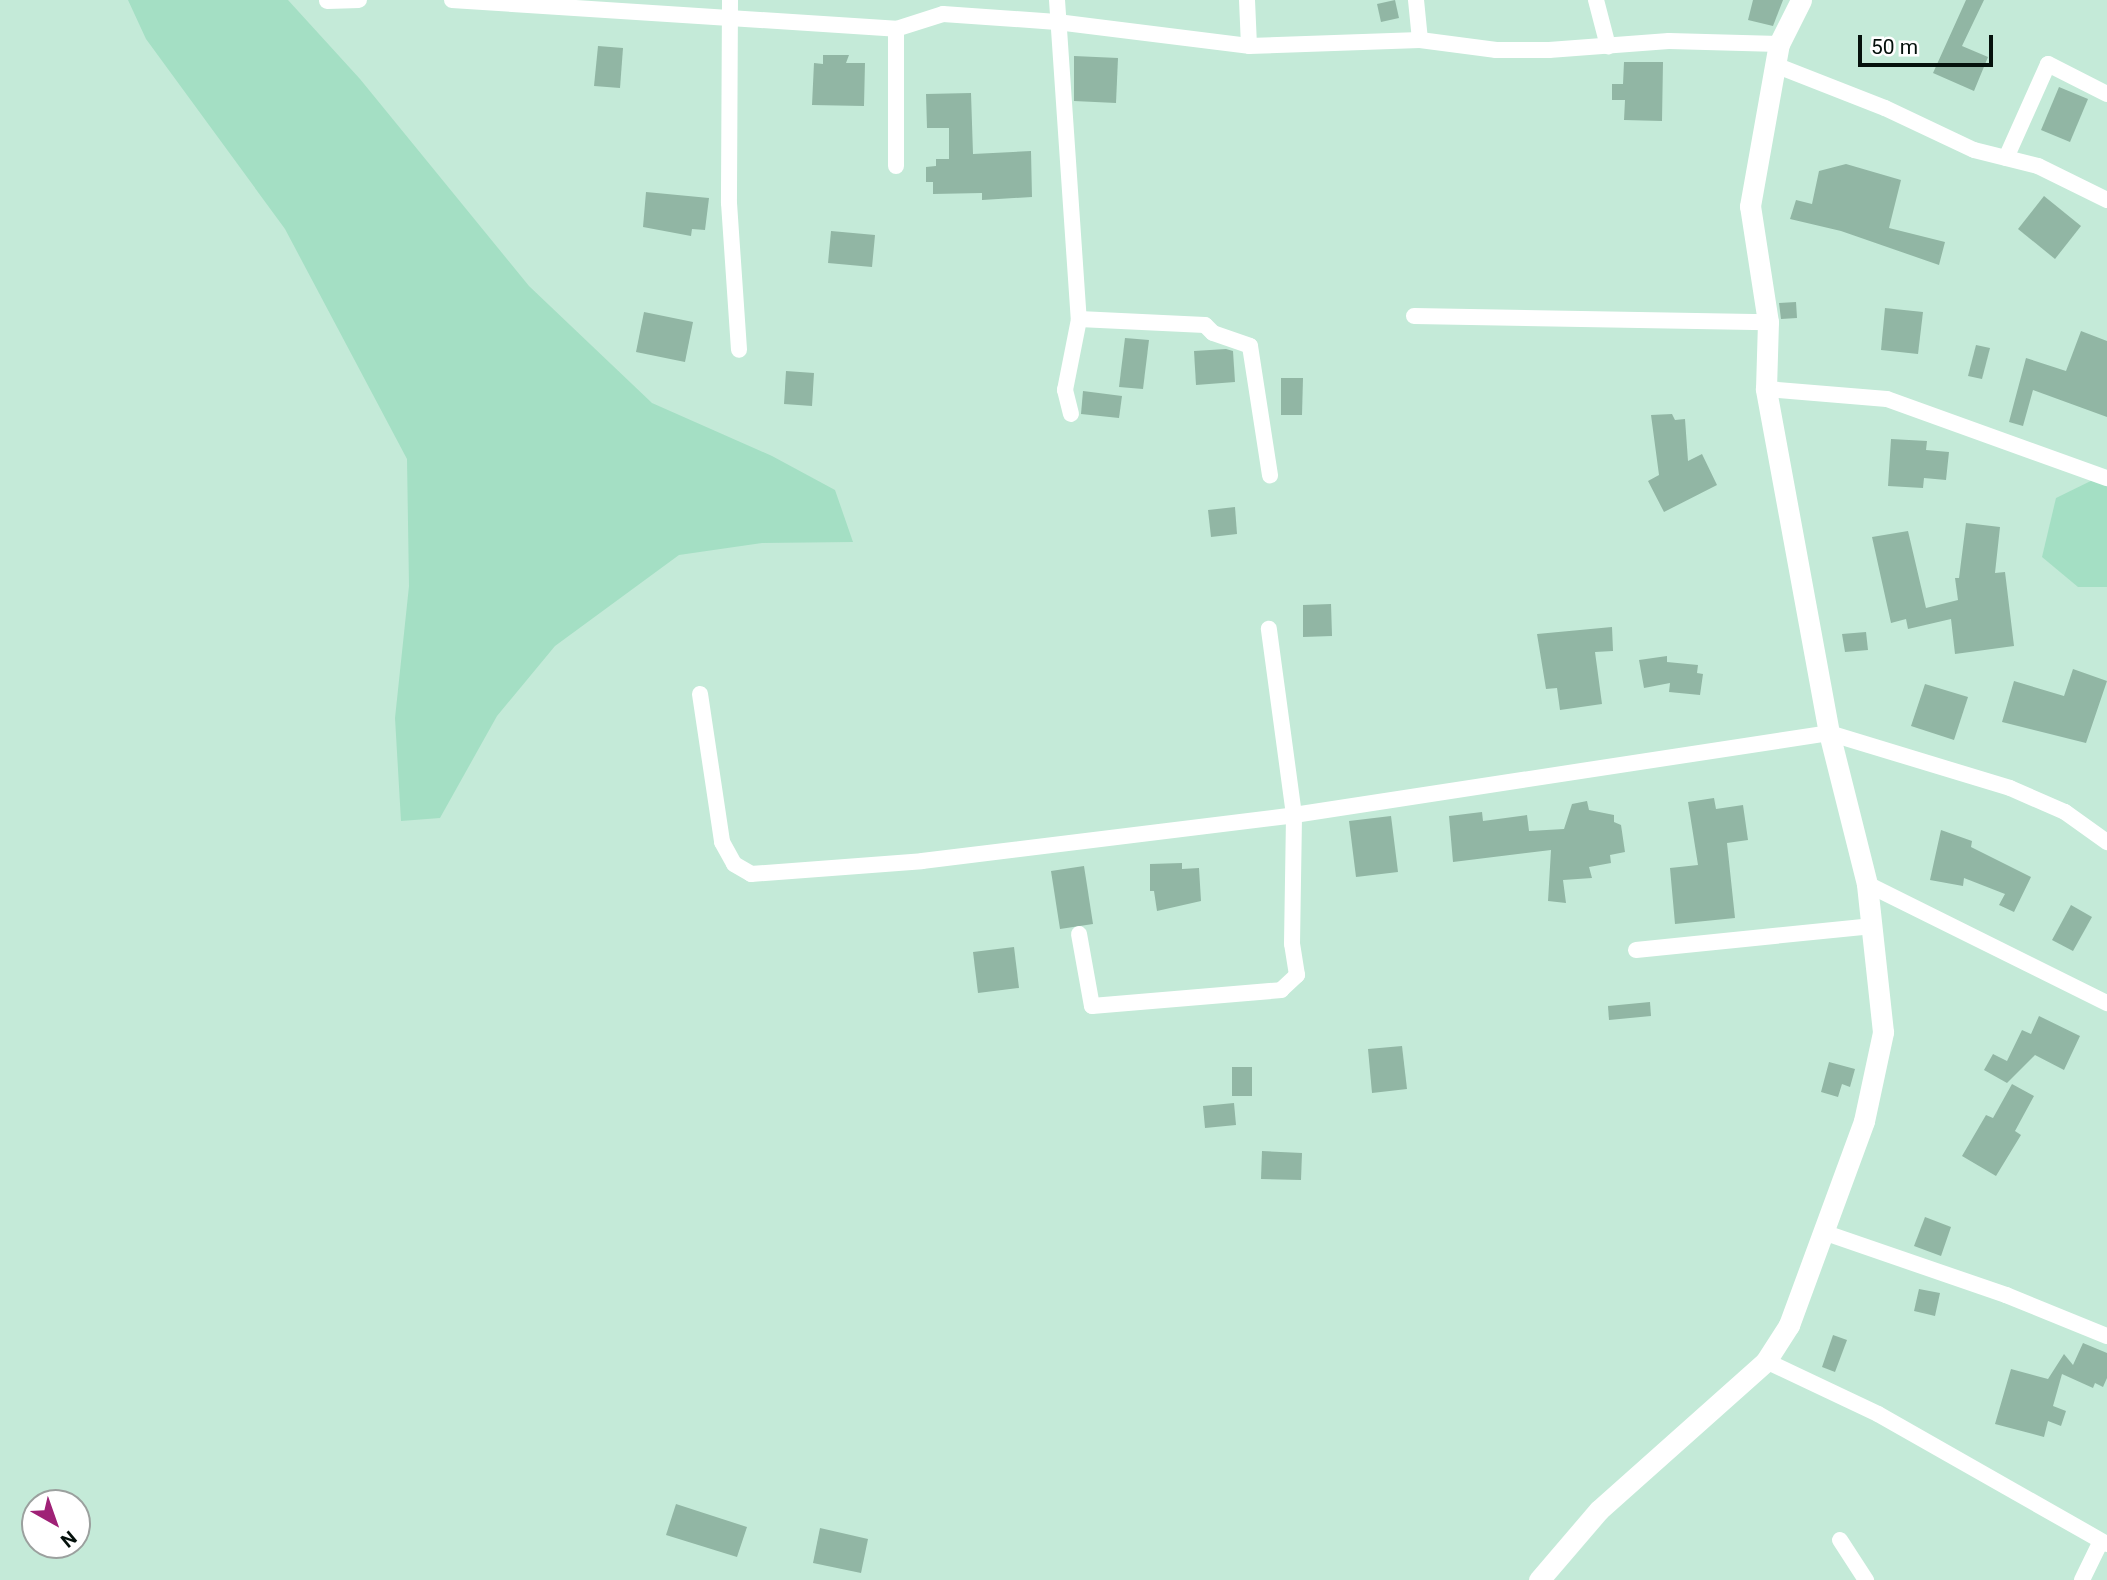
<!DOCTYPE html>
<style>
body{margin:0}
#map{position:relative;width:2107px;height:1580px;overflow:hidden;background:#c4ead8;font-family:Roboto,sans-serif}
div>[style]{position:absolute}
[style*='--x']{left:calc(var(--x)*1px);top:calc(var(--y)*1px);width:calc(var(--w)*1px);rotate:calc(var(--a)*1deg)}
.green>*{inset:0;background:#a4dfc4}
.building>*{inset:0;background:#91b6a4}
.minor>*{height:16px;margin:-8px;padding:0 8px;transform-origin:8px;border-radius:8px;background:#fff}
.tertiary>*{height:21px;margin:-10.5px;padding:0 10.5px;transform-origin:10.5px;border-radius:10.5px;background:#fff}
span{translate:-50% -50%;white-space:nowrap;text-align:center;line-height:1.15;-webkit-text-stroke:7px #fff;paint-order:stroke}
.north{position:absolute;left:21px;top:1489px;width:70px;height:70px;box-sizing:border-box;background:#fff;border:2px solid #9ba09e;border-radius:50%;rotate:140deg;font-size:19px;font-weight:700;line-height:28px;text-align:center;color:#05110c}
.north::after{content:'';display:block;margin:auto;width:24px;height:32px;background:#9f2176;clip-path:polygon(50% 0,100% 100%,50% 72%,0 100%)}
.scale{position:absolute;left:1858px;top:35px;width:135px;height:32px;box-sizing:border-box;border:4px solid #05110c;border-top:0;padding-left:9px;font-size:21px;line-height:24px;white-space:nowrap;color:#05110c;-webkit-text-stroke:5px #fff;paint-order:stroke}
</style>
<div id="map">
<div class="green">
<div style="clip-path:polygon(128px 0,288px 0,360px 79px,529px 286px,652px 403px,772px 456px,835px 490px,853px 542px,762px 543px,679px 555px,555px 646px,497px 716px,440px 818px,401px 821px,395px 718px,409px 586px,407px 459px,285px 229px,146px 39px)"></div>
<div style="clip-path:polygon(2107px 473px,2107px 587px,2078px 587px,2042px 557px,2056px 498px)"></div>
</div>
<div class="building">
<div style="clip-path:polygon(1395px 0,1399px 18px,1381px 22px,1377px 4px)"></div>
<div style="clip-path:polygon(1753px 0,1783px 0,1773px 26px,1748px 20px)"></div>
<div style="clip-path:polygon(1966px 0,1984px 0,1962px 46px,1988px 57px,1974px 91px,1933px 73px)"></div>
<div style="clip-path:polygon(598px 46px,623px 48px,620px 88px,594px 86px)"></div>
<div style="clip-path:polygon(823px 55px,849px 55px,846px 63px,865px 63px,864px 106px,812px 105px,814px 63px,823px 64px)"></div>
<div style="clip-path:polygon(1074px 56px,1118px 58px,1116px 103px,1074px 101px)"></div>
<div style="clip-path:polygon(1624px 62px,1663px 62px,1662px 121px,1624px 120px,1625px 100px,1612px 100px,1612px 84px,1623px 84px)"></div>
<div style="clip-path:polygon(2059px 87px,2088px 99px,2070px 142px,2041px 130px)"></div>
<div style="clip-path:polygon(971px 93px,973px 154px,1031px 151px,1032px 197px,982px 200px,982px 193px,933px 194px,933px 182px,926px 182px,926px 167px,936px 166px,936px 159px,949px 159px,949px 128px,927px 128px,926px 94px)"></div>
<div style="clip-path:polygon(1846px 164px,1901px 180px,1889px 228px,1945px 242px,1939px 265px,1841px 231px,1790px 219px,1796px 200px,1812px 204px,1819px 171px)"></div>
<div style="clip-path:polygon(646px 192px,709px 198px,705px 230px,692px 229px,691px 236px,643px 227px)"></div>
<div style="clip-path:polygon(2044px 196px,2081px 226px,2055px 259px,2018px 229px)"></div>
<div style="clip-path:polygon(831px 231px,875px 235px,872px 267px,828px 263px)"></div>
<div style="clip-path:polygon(1796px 302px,1797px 318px,1781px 319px,1779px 303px)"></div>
<div style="clip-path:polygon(1885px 308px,1923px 312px,1918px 354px,1881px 350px)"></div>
<div style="clip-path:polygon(644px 312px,693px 322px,685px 362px,636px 352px)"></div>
<div style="clip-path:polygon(2081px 331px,2107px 341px,2107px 417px,2033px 390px,2023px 426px,2009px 422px,2026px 358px,2066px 371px)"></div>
<div style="clip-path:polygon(1125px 338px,1149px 340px,1143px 389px,1119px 387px)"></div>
<div style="clip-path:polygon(1976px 345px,1990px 348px,1982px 379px,1968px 376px)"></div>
<div style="clip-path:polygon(1226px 349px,1233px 351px,1235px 382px,1196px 385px,1194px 351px)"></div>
<div style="clip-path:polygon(786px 371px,814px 373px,812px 406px,784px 404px)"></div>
<div style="clip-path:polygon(1281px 378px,1303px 378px,1302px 415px,1281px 415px)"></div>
<div style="clip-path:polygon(1083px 391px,1122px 396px,1119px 418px,1081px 414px)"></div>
<div style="clip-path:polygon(1672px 414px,1675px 420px,1685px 419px,1688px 461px,1702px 454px,1717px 485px,1664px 512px,1648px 481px,1659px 475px,1651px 415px)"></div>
<div style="clip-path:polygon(1891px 439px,1927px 441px,1926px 450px,1949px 452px,1946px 480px,1924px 478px,1923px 488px,1888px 486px)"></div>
<div style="clip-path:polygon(1235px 507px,1237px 534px,1211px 537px,1208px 510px)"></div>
<div style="clip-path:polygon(1966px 523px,2000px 527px,1995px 573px,2005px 572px,2014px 646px,1955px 654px,1951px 619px,1908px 629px,1906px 619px,1891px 623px,1872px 537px,1908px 531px,1926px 608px,1958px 600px,1955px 578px,1959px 578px)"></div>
<div style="clip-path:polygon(1331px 604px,1332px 636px,1303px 637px,1303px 605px)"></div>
<div style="clip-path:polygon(1612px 627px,1613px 651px,1595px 652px,1602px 704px,1560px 710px,1557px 688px,1546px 689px,1537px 634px)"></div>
<div style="clip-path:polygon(1866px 632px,1868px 650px,1845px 652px,1842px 634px)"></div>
<div style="clip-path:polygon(1667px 656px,1667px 662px,1698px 665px,1697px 673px,1703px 674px,1700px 695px,1669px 692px,1670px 683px,1644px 688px,1639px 660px)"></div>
<div style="clip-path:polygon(2073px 669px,2107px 681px,2086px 743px,2002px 722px,2014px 681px,2064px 696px)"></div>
<div style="clip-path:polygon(1925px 684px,1968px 697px,1954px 740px,1911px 726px)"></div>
<div style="clip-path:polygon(1714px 798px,1716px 809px,1743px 805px,1748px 840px,1727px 843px,1735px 918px,1675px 924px,1670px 868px,1698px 865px,1688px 802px)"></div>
<div style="clip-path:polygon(1587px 801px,1589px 810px,1614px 815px,1614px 822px,1621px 825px,1625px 852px,1610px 855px,1611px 863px,1589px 867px,1592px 878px,1563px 880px,1566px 903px,1548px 901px,1551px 850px,1453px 862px,1449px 816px,1482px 812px,1483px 821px,1527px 815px,1529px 831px,1564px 829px,1572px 804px)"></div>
<div style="clip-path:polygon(1391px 816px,1398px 872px,1356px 877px,1349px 821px)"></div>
<div style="clip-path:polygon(1941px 830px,1972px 841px,1971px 847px,2031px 877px,2014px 912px,1999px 905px,2005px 894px,1964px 878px,1963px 886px,1930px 880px)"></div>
<div style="clip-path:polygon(1182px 863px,1182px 869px,1199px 868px,1201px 901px,1157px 911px,1154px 891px,1150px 891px,1150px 864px)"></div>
<div style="clip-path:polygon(1084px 866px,1093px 924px,1060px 929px,1051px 871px)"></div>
<div style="clip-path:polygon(2071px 905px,2092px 917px,2073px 951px,2052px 940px)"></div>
<div style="clip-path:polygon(1014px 947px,1019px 988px,978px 993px,973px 952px)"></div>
<div style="clip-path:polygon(1650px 1002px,1651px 1016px,1609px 1020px,1608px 1006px)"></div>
<div style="clip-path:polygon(2039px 1016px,2080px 1036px,2064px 1070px,2035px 1055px,2007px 1083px,1984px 1070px,1993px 1054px,2007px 1061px,2022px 1030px,2031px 1034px)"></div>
<div style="clip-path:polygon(1402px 1046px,1407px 1089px,1372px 1093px,1368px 1049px)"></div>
<div style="clip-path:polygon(1829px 1062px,1855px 1069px,1850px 1087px,1842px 1084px,1838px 1097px,1821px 1092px)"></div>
<div style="clip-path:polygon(1232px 1067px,1252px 1067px,1252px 1096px,1232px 1096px)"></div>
<div style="clip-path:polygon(2012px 1084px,2034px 1096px,2015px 1131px,2021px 1135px,1996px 1176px,1962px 1156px,1986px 1115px,1993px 1118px)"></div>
<div style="clip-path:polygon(1234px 1103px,1236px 1125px,1205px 1128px,1203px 1106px)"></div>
<div style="clip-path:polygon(1262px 1151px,1302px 1153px,1301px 1180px,1261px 1179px)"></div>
<div style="clip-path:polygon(1925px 1217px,1951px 1227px,1941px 1256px,1914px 1246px)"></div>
<div style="clip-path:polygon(1919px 1289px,1940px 1293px,1935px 1316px,1914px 1311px)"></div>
<div style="clip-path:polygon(1833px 1335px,1847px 1340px,1835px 1372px,1822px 1367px)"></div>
<div style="clip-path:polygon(2083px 1343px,2107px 1353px,2107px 1378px,2103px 1387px,2095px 1383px,2093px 1388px,2062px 1374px,2053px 1406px,2066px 1411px,2061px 1426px,2048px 1421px,2044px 1437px,1995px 1424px,2011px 1369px,2048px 1379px,2064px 1354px,2073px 1365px)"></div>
<div style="clip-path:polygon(676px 1504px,747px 1527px,737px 1557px,666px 1535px)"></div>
<div style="clip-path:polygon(820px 1528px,868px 1539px,861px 1573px,813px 1563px)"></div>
</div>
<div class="minor">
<div style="--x:452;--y:0;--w:445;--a:3.7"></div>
<div style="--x:896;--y:29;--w:49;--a:-17.7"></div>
<div style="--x:943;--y:14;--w:114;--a:4"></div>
<div style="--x:1057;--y:22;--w:193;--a:7.1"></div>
<div style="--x:1249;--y:46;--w:171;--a:-2"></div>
<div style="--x:1420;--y:40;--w:77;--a:7.5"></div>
<div style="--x:1496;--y:50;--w:53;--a:0"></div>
<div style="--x:1549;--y:50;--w:120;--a:-4.3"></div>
<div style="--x:1669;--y:41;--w:110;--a:1.6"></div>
<div style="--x:730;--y:0;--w:203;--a:90.3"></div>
<div style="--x:729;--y:203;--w:147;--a:86.1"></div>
<div style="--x:1057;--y:0;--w:320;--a:86.1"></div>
<div style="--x:1079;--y:319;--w:126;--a:2.7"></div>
<div style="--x:1205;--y:325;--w:11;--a:45"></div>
<div style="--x:1213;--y:333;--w:39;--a:19"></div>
<div style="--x:1250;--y:346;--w:131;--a:81.2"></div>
<div style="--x:1247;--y:0;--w:46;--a:87.5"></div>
<div style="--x:1416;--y:0;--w:40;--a:84.3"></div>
<div style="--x:1596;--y:0;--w:48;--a:75.4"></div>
<div style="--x:327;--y:1;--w:32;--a:-2"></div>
<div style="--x:896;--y:29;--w:137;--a:90"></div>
<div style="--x:1775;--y:65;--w:118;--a:21.4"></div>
<div style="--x:1885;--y:108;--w:98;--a:25.3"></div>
<div style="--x:1974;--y:150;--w:66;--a:14"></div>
<div style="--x:2038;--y:166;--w:77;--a:26.2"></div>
<div style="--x:2006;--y:158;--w:103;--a:-65.9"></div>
<div style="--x:2048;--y:64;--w:66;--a:27"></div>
<div style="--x:1414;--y:316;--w:354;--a:1"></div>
<div style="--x:1766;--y:389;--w:121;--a:4.7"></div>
<div style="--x:1887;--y:399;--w:234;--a:19.8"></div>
<div style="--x:1071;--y:414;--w:25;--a:-104"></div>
<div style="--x:1065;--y:390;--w:72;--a:-78.8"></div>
<div style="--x:700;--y:694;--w:150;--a:81.5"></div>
<div style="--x:722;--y:842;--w:25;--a:61"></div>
<div style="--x:734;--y:864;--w:20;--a:30"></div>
<div style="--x:751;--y:874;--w:171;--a:-4.3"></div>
<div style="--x:922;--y:861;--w:375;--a:-7"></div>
<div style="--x:1294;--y:815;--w:541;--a:-8.71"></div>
<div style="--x:1829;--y:733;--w:189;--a:16.9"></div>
<div style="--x:2010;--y:788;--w:60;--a:23.6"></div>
<div style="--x:2065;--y:812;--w:52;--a:35.5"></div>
<div style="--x:1867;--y:884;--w:268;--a:26.4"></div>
<div style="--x:1079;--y:934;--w:73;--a:79.8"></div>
<div style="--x:1092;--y:1006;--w:190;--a:-4.8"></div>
<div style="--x:1281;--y:990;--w:22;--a:-43"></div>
<div style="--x:1297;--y:975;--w:31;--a:-99"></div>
<div style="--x:1292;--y:944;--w:129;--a:-89.1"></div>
<div style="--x:1294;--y:815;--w:188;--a:-97.7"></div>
<div style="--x:1636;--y:950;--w:238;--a:-5.8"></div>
<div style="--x:1823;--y:1232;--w:194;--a:19"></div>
<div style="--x:2006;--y:1295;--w:109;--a:22.1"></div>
<div style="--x:1766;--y:1361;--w:124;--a:25.3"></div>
<div style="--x:1878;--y:1414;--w:263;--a:29.6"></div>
<div style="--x:1840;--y:1540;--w:48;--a:57"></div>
<div style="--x:2082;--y:1580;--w:43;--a:-64"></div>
</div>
<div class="tertiary">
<div style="--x:1539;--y:1580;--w:92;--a:-49.4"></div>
<div style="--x:1599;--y:1510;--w:224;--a:-41.7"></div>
<div style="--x:1766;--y:1361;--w:43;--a:-57.4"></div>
<div style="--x:1789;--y:1325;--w:217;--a:-69.8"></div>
<div style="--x:1864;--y:1121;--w:91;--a:-77.9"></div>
<div style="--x:1883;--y:1032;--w:149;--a:-96.2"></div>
<div style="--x:1867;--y:884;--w:156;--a:-104.1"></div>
<div style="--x:1829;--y:733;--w:350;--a:-100.4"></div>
<div style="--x:1766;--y:389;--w:67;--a:-88.3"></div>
<div style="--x:1768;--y:322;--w:117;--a:-98.8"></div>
<div style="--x:1750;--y:206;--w:165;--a:-79.9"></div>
<div style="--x:1779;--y:44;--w:49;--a:-63.4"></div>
</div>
<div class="north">N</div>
<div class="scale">50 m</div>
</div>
